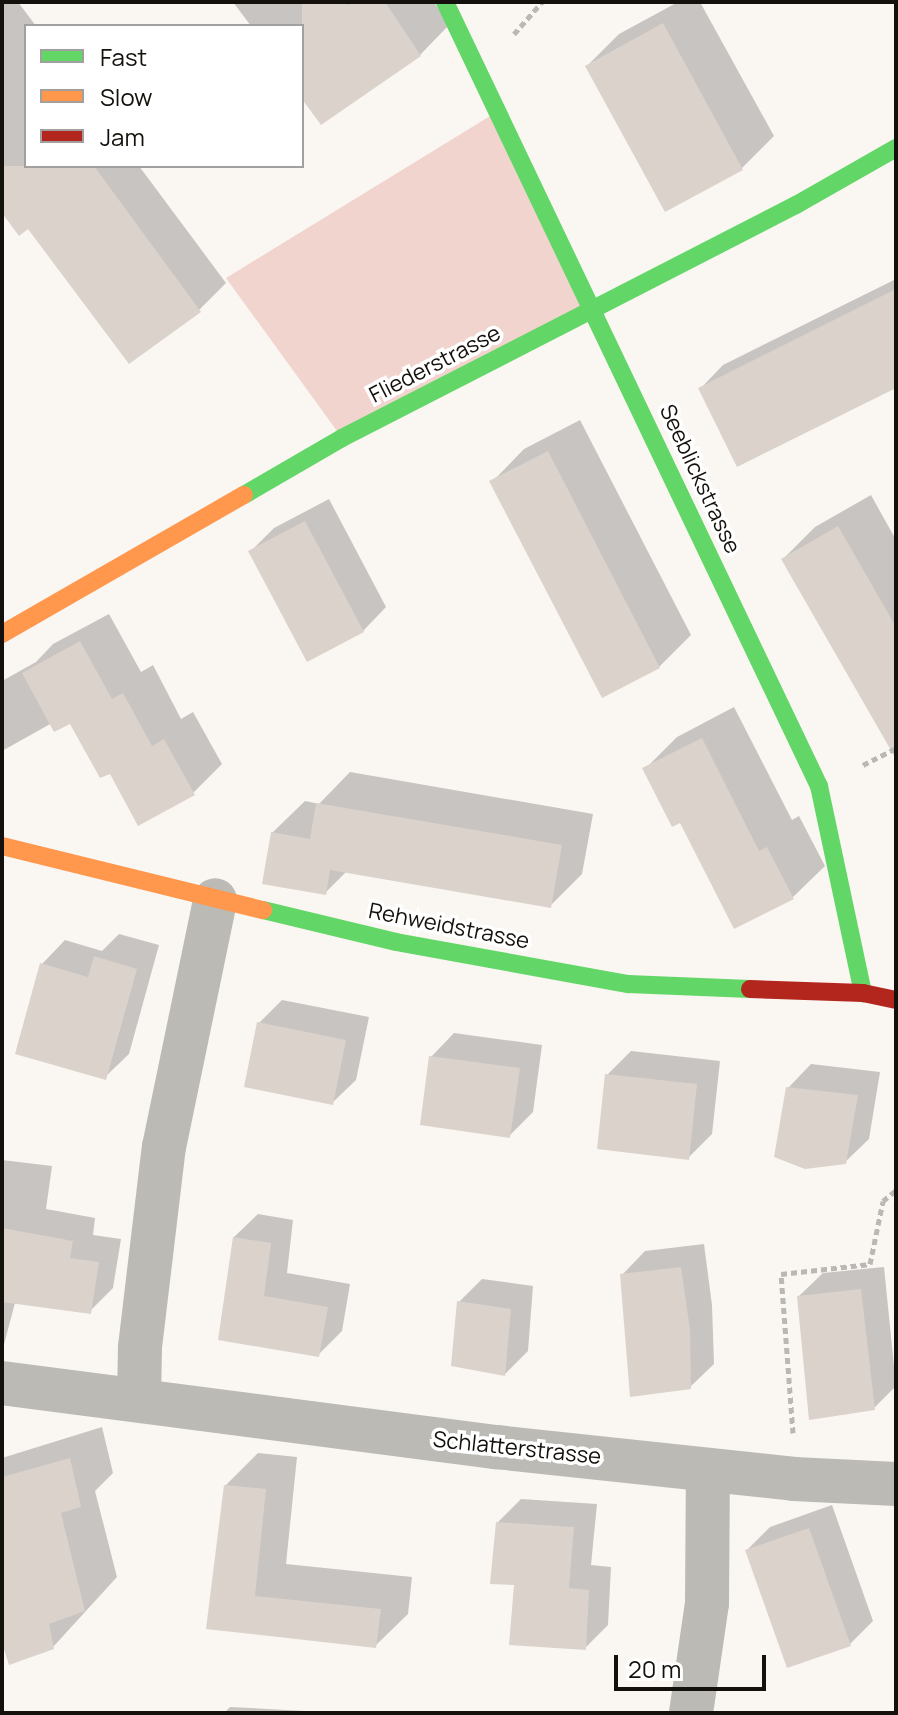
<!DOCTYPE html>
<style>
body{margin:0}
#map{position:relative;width:898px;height:1715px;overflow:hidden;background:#faf6f2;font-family:Manrope,sans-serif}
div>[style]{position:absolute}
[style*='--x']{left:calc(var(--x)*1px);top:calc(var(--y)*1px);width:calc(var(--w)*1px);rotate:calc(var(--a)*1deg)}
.green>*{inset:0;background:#f2d4ce}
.shadow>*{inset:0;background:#0003}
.building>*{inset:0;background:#dbd2cb}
.path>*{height:5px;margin-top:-2.5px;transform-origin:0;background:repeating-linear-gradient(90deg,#b9b8b4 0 6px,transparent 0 10px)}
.street>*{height:44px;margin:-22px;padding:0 22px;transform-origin:22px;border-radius:22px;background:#bbbab4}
.fast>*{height:18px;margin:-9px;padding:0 9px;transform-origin:9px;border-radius:9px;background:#63d668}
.slow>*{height:18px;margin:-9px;padding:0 9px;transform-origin:9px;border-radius:9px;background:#ff974d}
.jam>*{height:18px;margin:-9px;padding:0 9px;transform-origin:9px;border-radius:9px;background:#b3261e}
span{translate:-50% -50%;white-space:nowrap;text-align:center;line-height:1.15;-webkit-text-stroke:7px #fff;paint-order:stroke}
.street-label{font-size:22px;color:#14110c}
.frame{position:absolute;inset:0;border:4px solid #14110c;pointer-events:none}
.legend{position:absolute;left:24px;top:24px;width:280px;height:144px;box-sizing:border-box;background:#fff;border:2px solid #a1a09e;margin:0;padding:10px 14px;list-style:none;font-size:24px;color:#14110c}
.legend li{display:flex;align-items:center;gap:16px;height:40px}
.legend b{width:40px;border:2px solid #a1a09e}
.scale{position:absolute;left:614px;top:1655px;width:152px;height:36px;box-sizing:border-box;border:4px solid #14110c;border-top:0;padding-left:10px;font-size:24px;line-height:28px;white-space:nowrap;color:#14110c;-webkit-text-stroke:6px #fff;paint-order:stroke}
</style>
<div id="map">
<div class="green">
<div style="clip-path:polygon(495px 113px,591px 311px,342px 438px,226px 278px)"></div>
</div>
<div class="shadow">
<div style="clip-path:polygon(2px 2px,18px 2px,36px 26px,26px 26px,26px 166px,139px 166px,226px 283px,199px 310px,28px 226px,2px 210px)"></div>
<div style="clip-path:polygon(233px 2px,434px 2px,449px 25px,420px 55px,302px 96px,302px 26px,251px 26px)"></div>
<div style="clip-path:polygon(678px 2px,700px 2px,774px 136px,742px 168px,587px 66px,619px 34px)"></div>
<div style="clip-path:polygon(896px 279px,896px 385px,700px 389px,723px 365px)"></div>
<div style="clip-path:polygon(580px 420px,691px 635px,659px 667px,492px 482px,524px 449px)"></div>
<div style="clip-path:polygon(871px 495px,896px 540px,896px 706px,783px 559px,815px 527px)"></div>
<div style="clip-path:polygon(329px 499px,386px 607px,363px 631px,251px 551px,274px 528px)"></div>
<div style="clip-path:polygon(109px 614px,141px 672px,153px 665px,181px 719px,193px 712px,222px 764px,193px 793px,110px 771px,71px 721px,52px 723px,2px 751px,2px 681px,36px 662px,53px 644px)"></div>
<div style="clip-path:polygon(734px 707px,792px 820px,799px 816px,825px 866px,792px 898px,681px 820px,645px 769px,677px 737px)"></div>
<div style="clip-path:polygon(350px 772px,593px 814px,582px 874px,550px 906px,347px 871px,325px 893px,272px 833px,305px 801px,319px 804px)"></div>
<div style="clip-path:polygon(119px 934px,159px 945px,129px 1054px,105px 1077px,42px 964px,65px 940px,102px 951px)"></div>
<div style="clip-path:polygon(282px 1000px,369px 1017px,356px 1080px,332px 1103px,259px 1023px)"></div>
<div style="clip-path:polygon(454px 1033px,542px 1045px,533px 1112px,510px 1135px,431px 1057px)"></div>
<div style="clip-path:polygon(631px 1051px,720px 1061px,712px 1134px,688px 1158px,607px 1075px)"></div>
<div style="clip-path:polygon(811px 1064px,880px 1072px,869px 1139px,845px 1162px,788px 1088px)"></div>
<div style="clip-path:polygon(2px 1160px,52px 1166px,46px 1209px,95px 1218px,93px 1235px,121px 1239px,113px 1288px,90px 1311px,15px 1303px,2px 1352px)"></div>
<div style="clip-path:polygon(258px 1214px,293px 1220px,287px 1273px,350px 1284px,342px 1331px,319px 1354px,220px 1339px,234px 1237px)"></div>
<div style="clip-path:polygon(704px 1244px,712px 1305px,714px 1364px,690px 1387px,622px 1275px,645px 1251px)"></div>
<div style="clip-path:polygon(884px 1267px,896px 1386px,874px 1408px,799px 1296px,823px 1273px)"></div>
<div style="clip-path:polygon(482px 1279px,533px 1286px,528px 1351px,505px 1374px,459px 1302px)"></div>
<div style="clip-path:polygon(102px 1427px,113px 1473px,95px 1491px,117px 1577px,53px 1647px,2px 1637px,2px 1458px)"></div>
<div style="clip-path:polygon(258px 1453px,297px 1457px,286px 1564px,412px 1577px,408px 1614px,375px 1646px,208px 1627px,226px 1485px)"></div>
<div style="clip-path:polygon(521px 1499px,597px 1504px,591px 1565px,611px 1567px,608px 1625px,585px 1648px,517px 1583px,497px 1523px)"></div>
<div style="clip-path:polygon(832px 1505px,873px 1621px,850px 1644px,747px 1550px,770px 1527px)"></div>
<div style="clip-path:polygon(230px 1707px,306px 1711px,306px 1713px,224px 1713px)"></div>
</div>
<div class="building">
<div style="clip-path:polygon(302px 2px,385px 2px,421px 56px,321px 125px,302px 99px)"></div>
<div style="clip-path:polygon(663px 23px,743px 170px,665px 212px,585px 66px)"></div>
<div style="clip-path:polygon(2px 166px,94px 166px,201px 312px,129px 364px,28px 229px,19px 236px,2px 213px)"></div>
<div style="clip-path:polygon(896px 289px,896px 388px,737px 467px,698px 388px)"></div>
<div style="clip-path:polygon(548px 451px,660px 668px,602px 698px,489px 481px)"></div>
<div style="clip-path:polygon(305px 521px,364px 632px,307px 662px,248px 551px)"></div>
<div style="clip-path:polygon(838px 526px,896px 627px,896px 759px,781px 559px)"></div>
<div style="clip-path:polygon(80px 641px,112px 699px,123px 693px,152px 746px,164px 739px,195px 795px,138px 826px,110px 774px,100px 778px,70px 724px,54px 732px,22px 673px)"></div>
<div style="clip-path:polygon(702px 738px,759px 851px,767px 847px,794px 899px,734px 929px,680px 823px,672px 827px,642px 768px)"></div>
<div style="clip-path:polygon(316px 803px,562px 845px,551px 908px,330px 870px,326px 895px,262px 884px,271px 832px,310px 839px)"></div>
<div style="clip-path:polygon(94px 956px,137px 969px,106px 1080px,15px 1054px,40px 963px,88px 977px)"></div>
<div style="clip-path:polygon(257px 1022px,346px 1040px,333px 1105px,244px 1087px)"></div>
<div style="clip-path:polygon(429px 1056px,520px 1068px,510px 1138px,420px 1125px)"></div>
<div style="clip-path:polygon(605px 1074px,697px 1084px,689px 1160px,597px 1149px)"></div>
<div style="clip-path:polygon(786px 1087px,858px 1095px,846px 1164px,805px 1169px,774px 1157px)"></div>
<div style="clip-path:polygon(2px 1228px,73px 1241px,70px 1258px,99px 1262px,91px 1314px,2px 1302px)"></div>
<div style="clip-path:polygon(233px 1237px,271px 1243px,264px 1296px,328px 1307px,319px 1357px,218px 1340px)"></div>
<div style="clip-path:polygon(681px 1267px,690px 1330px,691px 1389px,630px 1397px,620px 1274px)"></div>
<div style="clip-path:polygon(861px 1289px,875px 1410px,809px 1420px,797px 1296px)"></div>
<div style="clip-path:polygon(457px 1301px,511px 1309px,505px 1376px,451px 1366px)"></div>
<div style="clip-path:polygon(70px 1458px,81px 1507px,61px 1513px,85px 1611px,49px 1624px,54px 1649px,9px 1665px,2px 1643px,2px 1477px)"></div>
<div style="clip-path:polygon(224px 1485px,266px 1489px,255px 1596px,381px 1609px,376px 1648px,206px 1629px)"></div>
<div style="clip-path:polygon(496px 1522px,574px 1527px,569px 1588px,589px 1590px,586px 1650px,509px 1645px,514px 1585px,490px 1584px)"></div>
<div style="clip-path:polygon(809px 1528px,851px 1646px,787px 1668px,745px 1550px)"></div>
</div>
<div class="path">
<div style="--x:346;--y:3;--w:1;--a:-45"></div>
<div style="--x:514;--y:34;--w:43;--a:-48.8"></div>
<div style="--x:863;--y:765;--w:37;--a:-27"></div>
<div style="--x:793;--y:1433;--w:159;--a:-94.3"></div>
<div style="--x:781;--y:1274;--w:90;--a:-6.4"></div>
<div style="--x:870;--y:1264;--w:64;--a:-78.3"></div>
<div style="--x:883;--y:1201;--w:17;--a:-40"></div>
</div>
<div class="street">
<div style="--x:2;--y:1383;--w:498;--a:7.4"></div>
<div style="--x:496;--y:1447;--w:300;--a:6.1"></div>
<div style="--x:794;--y:1479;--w:102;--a:2.8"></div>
<div style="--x:139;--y:1399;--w:52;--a:-88.9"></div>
<div style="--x:140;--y:1347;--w:201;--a:-83.2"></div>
<div style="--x:164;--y:1147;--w:252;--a:-78.3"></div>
<div style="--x:691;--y:1713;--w:111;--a:-81.7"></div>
<div style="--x:707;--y:1603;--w:133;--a:-89.6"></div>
</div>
<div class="fast">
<div style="--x:445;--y:2;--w:869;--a:64.5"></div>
<div style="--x:819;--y:786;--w:212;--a:78"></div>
<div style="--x:244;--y:495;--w:113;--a:-30.2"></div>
<div style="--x:342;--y:438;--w:510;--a:-27.17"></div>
<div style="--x:796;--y:205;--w:115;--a:-29.7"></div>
<div style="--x:263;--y:910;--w:137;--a:13.5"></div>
<div style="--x:396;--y:942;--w:236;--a:10.3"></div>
<div style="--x:628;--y:984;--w:122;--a:2.3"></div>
</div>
<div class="slow">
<div style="--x:2;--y:634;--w:279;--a:-29.9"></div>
<div style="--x:2;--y:846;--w:269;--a:13.8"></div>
</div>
<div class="jam">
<div style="--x:750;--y:989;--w:113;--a:2"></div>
<div style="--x:863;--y:993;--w:34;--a:12"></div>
</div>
<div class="street-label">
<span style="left:435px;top:364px;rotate:-27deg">Fliederstrasse</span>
<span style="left:700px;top:479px;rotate:65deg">Seeblickstrasse</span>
<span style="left:449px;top:926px;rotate:11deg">Rehweidstrasse</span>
<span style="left:517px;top:1448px;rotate:6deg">Schlatterstrasse</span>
</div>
<div class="frame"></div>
<ul class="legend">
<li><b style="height:10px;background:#63d668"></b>Fast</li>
<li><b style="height:10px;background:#ff974d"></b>Slow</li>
<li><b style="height:10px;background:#b3261e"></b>Jam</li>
</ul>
<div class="scale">20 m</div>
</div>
